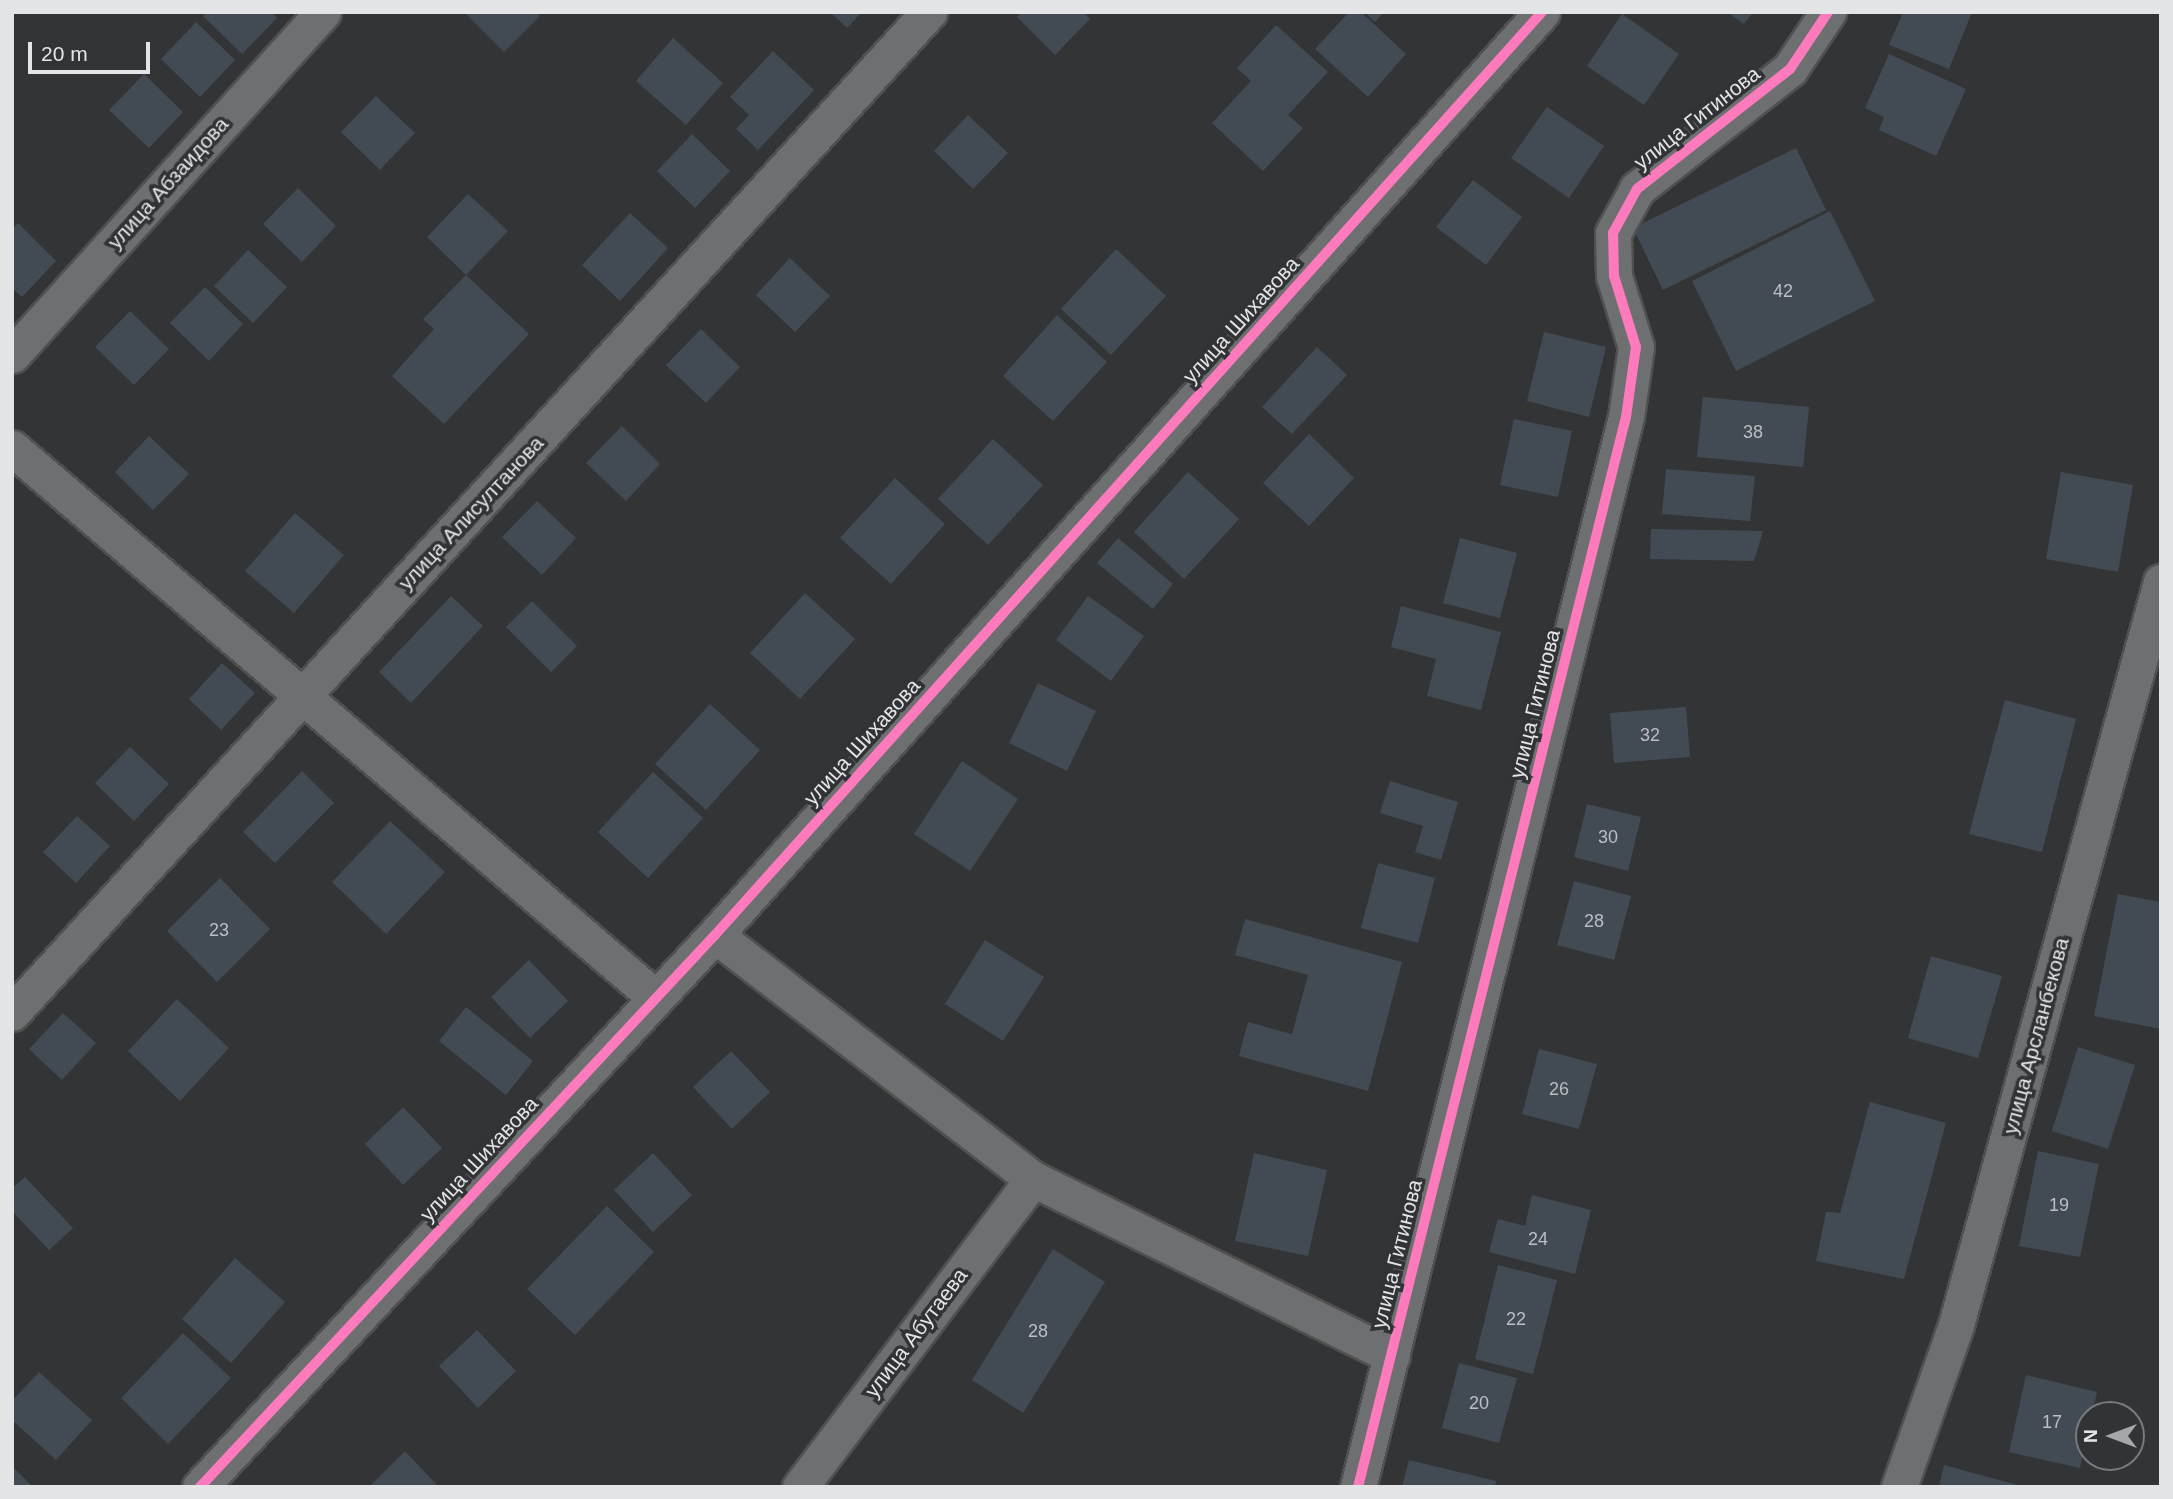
<!DOCTYPE html>
<meta charset="utf-8">
<style>
body{margin:0}
#map{position:relative;width:2173px;height:1499px;overflow:hidden;background:#333435;font-family:Helvetica,sans-serif}
div>[style]{position:absolute}
[style*='--x']{left:calc(var(--x)*1px);top:calc(var(--y)*1px);width:calc(var(--w)*1px);rotate:calc(var(--a)*1deg)}
.building>*{inset:0;background:#424b54}
.roads{filter:drop-shadow(2px 0 #505051) drop-shadow(-2px 0 #505051) drop-shadow(0 2px #505051) drop-shadow(0 -2px #505051)}
.street>*{height:35px;margin:-17.5px;padding:0 17.5px;transform-origin:17.5px;border-radius:17.5px;background:#6e6f70}
.cycleway>*{height:10px;margin:-5px;padding:0 5px;transform-origin:5px;border-radius:5px;background:#fd7abc}
span{translate:-50% -50%;white-space:nowrap;text-align:center;line-height:1.15;-webkit-text-stroke:7px #323336;paint-order:stroke}
.number-label{font-size:18px;color:#bcbec2}
.number-label span{-webkit-text-stroke-width:0}
.street-label{font-size:21px;color:#e4e5e7}
.frame{position:absolute;inset:0;border:14px solid #e4e5e7;pointer-events:none}
.north{position:absolute;left:2075px;top:1401px;width:70px;height:70px;box-sizing:border-box;background:#323336;border:2px solid #797a7d;border-radius:50%;rotate:270deg;font-size:19px;font-weight:700;line-height:28px;text-align:center;color:#e4e5e7}
.north::after{content:'';display:block;margin:auto;width:24px;height:32px;background:#a6a7a9;clip-path:polygon(50% 0,100% 100%,50% 72%,0 100%)}
.scale{position:absolute;left:28px;top:42px;width:122px;height:32px;box-sizing:border-box;border:4px solid #e4e5e7;border-top:0;padding-left:9px;font-size:21px;line-height:24px;white-space:nowrap;color:#e4e5e7;-webkit-text-stroke:5px #323336;paint-order:stroke}
</style>
<div id="map">
<div class="building">
<div style="clip-path:polygon(207px 12px,271px 12px,277px 18px,242px 54px,203px 16px)"></div>
<div style="clip-path:polygon(535px 12px,540px 16px,504px 52px,466px 14px)"></div>
<div style="clip-path:polygon(830px 12px,862px 12px,847px 28px)"></div>
<div style="clip-path:polygon(1022px 12px,1084px 12px,1090px 19px,1055px 55px,1017px 17px)"></div>
<div style="clip-path:polygon(1349px 12px,1361px 12px,1406px 54px,1368px 97px,1315px 49px)"></div>
<div style="clip-path:polygon(1364px 12px,1384px 12px,1375px 22px)"></div>
<div style="clip-path:polygon(1727px 12px,1753px 12px,1744px 24px)"></div>
<div style="clip-path:polygon(1903px 12px,1972px 12px,1949px 69px,1889px 45px)"></div>
<div style="clip-path:polygon(1622px 14px,1679px 54px,1644px 105px,1587px 66px)"></div>
<div style="clip-path:polygon(196px 22px,235px 60px,200px 97px,161px 59px)"></div>
<div style="clip-path:polygon(1276px 25px,1328px 72px,1288px 115px,1303px 128px,1263px 171px,1212px 123px,1251px 81px,1237px 68px)"></div>
<div style="clip-path:polygon(673px 38px,723px 83px,686px 125px,636px 81px)"></div>
<div style="clip-path:polygon(773px 51px,814px 90px,758px 150px,736px 129px,749px 115px,730px 97px)"></div>
<div style="clip-path:polygon(1889px 54px,1966px 89px,1936px 156px,1879px 130px,1884px 117px,1865px 108px)"></div>
<div style="clip-path:polygon(144px 74px,183px 112px,149px 148px,109px 110px)"></div>
<div style="clip-path:polygon(376px 96px,415px 133px,380px 170px,341px 132px)"></div>
<div style="clip-path:polygon(1547px 107px,1604px 146px,1569px 198px,1511px 158px)"></div>
<div style="clip-path:polygon(968px 115px,1008px 153px,973px 189px,934px 151px)"></div>
<div style="clip-path:polygon(692px 134px,730px 171px,695px 208px,657px 171px)"></div>
<div style="clip-path:polygon(1796px 148px,1826px 210px,1663px 290px,1633px 228px)"></div>
<div style="clip-path:polygon(1473px 180px,1522px 217px,1486px 265px,1436px 227px)"></div>
<div style="clip-path:polygon(298px 188px,336px 226px,302px 262px,263px 224px)"></div>
<div style="clip-path:polygon(468px 194px,508px 231px,466px 275px,529px 334px,444px 424px,392px 376px,434px 329px,423px 319px,466px 275px,427px 237px)"></div>
<div style="clip-path:polygon(1830px 211px,1875px 301px,1736px 371px,1692px 281px)"></div>
<div style="clip-path:polygon(630px 213px,668px 248px,620px 301px,582px 265px)"></div>
<div style="clip-path:polygon(18px 223px,56px 261px,22px 297px,12px 288px,12px 229px)"></div>
<div style="clip-path:polygon(1116px 249px,1166px 296px,1111px 355px,1061px 309px)"></div>
<div style="clip-path:polygon(248px 250px,287px 287px,253px 323px,214px 286px)"></div>
<div style="clip-path:polygon(790px 258px,830px 296px,795px 332px,756px 295px)"></div>
<div style="clip-path:polygon(205px 287px,243px 324px,209px 361px,170px 323px)"></div>
<div style="clip-path:polygon(130px 311px,169px 349px,134px 385px,95px 347px)"></div>
<div style="clip-path:polygon(1057px 315px,1107px 362px,1053px 421px,1003px 376px)"></div>
<div style="clip-path:polygon(701px 329px,740px 367px,706px 403px,666px 365px)"></div>
<div style="clip-path:polygon(1544px 332px,1606px 347px,1589px 417px,1527px 401px)"></div>
<div style="clip-path:polygon(1317px 347px,1347px 375px,1292px 434px,1262px 407px)"></div>
<div style="clip-path:polygon(1703px 397px,1809px 407px,1803px 467px,1697px 457px)"></div>
<div style="clip-path:polygon(1514px 419px,1572px 431px,1558px 497px,1500px 485px)"></div>
<div style="clip-path:polygon(622px 426px,660px 464px,626px 501px,586px 463px)"></div>
<div style="clip-path:polygon(1309px 434px,1354px 478px,1309px 526px,1263px 483px)"></div>
<div style="clip-path:polygon(149px 436px,189px 474px,153px 510px,115px 472px)"></div>
<div style="clip-path:polygon(993px 439px,1043px 485px,988px 545px,938px 499px)"></div>
<div style="clip-path:polygon(1666px 469px,1755px 476px,1750px 521px,1662px 514px)"></div>
<div style="clip-path:polygon(1188px 472px,1239px 519px,1184px 579px,1134px 532px)"></div>
<div style="clip-path:polygon(2061px 472px,2133px 485px,2118px 572px,2046px 559px)"></div>
<div style="clip-path:polygon(895px 478px,945px 524px,891px 584px,840px 538px)"></div>
<div style="clip-path:polygon(537px 501px,576px 538px,542px 575px,502px 537px)"></div>
<div style="clip-path:polygon(295px 513px,344px 555px,294px 613px,245px 571px)"></div>
<div style="clip-path:polygon(1651px 529px,1763px 531px,1754px 561px,1650px 559px)"></div>
<div style="clip-path:polygon(1118px 538px,1173px 584px,1153px 609px,1097px 563px)"></div>
<div style="clip-path:polygon(1460px 538px,1517px 553px,1500px 618px,1443px 603px)"></div>
<div style="clip-path:polygon(805px 593px,855px 639px,800px 699px,750px 653px)"></div>
<div style="clip-path:polygon(451px 596px,483px 626px,411px 703px,379px 672px)"></div>
<div style="clip-path:polygon(1088px 596px,1144px 636px,1111px 681px,1056px 640px)"></div>
<div style="clip-path:polygon(532px 601px,577px 646px,551px 672px,506px 627px)"></div>
<div style="clip-path:polygon(1401px 606px,1501px 632px,1481px 710px,1427px 696px,1436px 659px,1391px 647px)"></div>
<div style="clip-path:polygon(222px 663px,255px 693px,221px 730px,189px 699px)"></div>
<div style="clip-path:polygon(1038px 683px,1096px 711px,1067px 771px,1009px 743px)"></div>
<div style="clip-path:polygon(2005px 700px,2076px 719px,2042px 852px,1969px 834px)"></div>
<div style="clip-path:polygon(710px 704px,760px 750px,706px 810px,655px 764px)"></div>
<div style="clip-path:polygon(1686px 707px,1690px 757px,1614px 763px,1610px 713px)"></div>
<div style="clip-path:polygon(130px 747px,169px 784px,134px 821px,95px 783px)"></div>
<div style="clip-path:polygon(962px 761px,1018px 799px,970px 871px,914px 834px)"></div>
<div style="clip-path:polygon(302px 771px,334px 803px,275px 863px,243px 832px)"></div>
<div style="clip-path:polygon(653px 772px,703px 818px,648px 878px,598px 832px)"></div>
<div style="clip-path:polygon(1390px 781px,1458px 802px,1441px 860px,1415px 852px,1423px 826px,1380px 813px)"></div>
<div style="clip-path:polygon(1587px 804px,1641px 817px,1628px 871px,1574px 857px)"></div>
<div style="clip-path:polygon(77px 816px,110px 846px,76px 883px,43px 852px)"></div>
<div style="clip-path:polygon(390px 821px,445px 872px,386px 934px,332px 882px)"></div>
<div style="clip-path:polygon(1378px 863px,1435px 878px,1418px 943px,1361px 928px)"></div>
<div style="clip-path:polygon(220px 878px,270px 929px,217px 982px,167px 931px)"></div>
<div style="clip-path:polygon(1574px 881px,1631px 896px,1614px 960px,1557px 945px)"></div>
<div style="clip-path:polygon(2118px 894px,2161px 902px,2161px 1029px,2094px 1016px)"></div>
<div style="clip-path:polygon(1245px 919px,1402px 962px,1368px 1091px,1239px 1056px,1248px 1022px,1292px 1034px,1308px 975px,1235px 955px)"></div>
<div style="clip-path:polygon(985px 940px,1044px 977px,1003px 1041px,945px 1004px)"></div>
<div style="clip-path:polygon(1931px 956px,2002px 976px,1978px 1058px,1908px 1038px)"></div>
<div style="clip-path:polygon(529px 960px,568px 1001px,530px 1038px,491px 997px)"></div>
<div style="clip-path:polygon(177px 999px,229px 1048px,180px 1101px,128px 1051px)"></div>
<div style="clip-path:polygon(466px 1007px,533px 1061px,506px 1095px,439px 1041px)"></div>
<div style="clip-path:polygon(63px 1013px,96px 1043px,62px 1080px,29px 1049px)"></div>
<div style="clip-path:polygon(2078px 1047px,2135px 1065px,2108px 1149px,2052px 1131px)"></div>
<div style="clip-path:polygon(1539px 1049px,1597px 1064px,1579px 1129px,1522px 1114px)"></div>
<div style="clip-path:polygon(731px 1051px,770px 1092px,732px 1129px,693px 1087px)"></div>
<div style="clip-path:polygon(1870px 1102px,1946px 1123px,1904px 1279px,1816px 1261px,1826px 1212px,1840px 1213px)"></div>
<div style="clip-path:polygon(403px 1107px,442px 1148px,403px 1185px,365px 1144px)"></div>
<div style="clip-path:polygon(2038px 1151px,2099px 1164px,2080px 1257px,2019px 1246px)"></div>
<div style="clip-path:polygon(653px 1153px,692px 1195px,653px 1232px,614px 1190px)"></div>
<div style="clip-path:polygon(1254px 1153px,1327px 1170px,1308px 1256px,1235px 1241px)"></div>
<div style="clip-path:polygon(25px 1177px,73px 1228px,49px 1250px,12px 1211px,12px 1188px)"></div>
<div style="clip-path:polygon(1532px 1195px,1591px 1210px,1575px 1274px,1489px 1252px,1498px 1219px,1525px 1226px)"></div>
<div style="clip-path:polygon(607px 1206px,654px 1252px,575px 1335px,527px 1289px)"></div>
<div style="clip-path:polygon(1053px 1249px,1105px 1282px,1023px 1413px,972px 1380px)"></div>
<div style="clip-path:polygon(235px 1258px,285px 1302px,231px 1363px,182px 1319px)"></div>
<div style="clip-path:polygon(1498px 1265px,1557px 1280px,1533px 1374px,1475px 1359px)"></div>
<div style="clip-path:polygon(477px 1330px,516px 1371px,478px 1408px,439px 1366px)"></div>
<div style="clip-path:polygon(183px 1333px,231px 1378px,168px 1444px,121px 1398px)"></div>
<div style="clip-path:polygon(1459px 1363px,1517px 1378px,1499px 1443px,1442px 1428px)"></div>
<div style="clip-path:polygon(39px 1372px,92px 1420px,56px 1460px,12px 1420px,12px 1401px)"></div>
<div style="clip-path:polygon(2026px 1375px,2097px 1392px,2080px 1468px,2009px 1452px)"></div>
<div style="clip-path:polygon(405px 1451px,439px 1487px,369px 1487px)"></div>
<div style="clip-path:polygon(1409px 1460px,1496px 1481px,1495px 1487px,1402px 1487px)"></div>
<div style="clip-path:polygon(1944px 1465px,2021px 1486px,2021px 1487px,1939px 1487px)"></div>
<div style="clip-path:polygon(12px 1466px,33px 1487px,12px 1487px)"></div>
</div>
<div class="roads">
<div class="street">
<div style="--x:12;--y:355;--w:463;--a:-47.8"></div>
<div style="--x:12;--y:448;--w:847;--a:40.5"></div>
<div style="--x:715;--y:935;--w:401;--a:37.5"></div>
<div style="--x:1033;--y:1179;--w:400;--a:26.2"></div>
<div style="--x:12;--y:1013;--w:1358;--a:-47.51"></div>
<div style="--x:200;--y:1487;--w:755;--a:-46.99"></div>
<div style="--x:715;--y:935;--w:1239;--a:-48.14"></div>
<div style="--x:800;--y:1487;--w:386;--a:-52.9"></div>
<div style="--x:1358;--y:1487;--w:1103;--a:-75.94"></div>
<div style="--x:1626;--y:417;--w:71;--a:-81.9"></div>
<div style="--x:1636;--y:347;--w:74;--a:-107.2"></div>
<div style="--x:1614;--y:276;--w:43;--a:-91.3"></div>
<div style="--x:1613;--y:233;--w:50;--a:-61.4"></div>
<div style="--x:1637;--y:189;--w:194;--a:-38.1"></div>
<div style="--x:1790;--y:69;--w:69;--a:-56.3"></div>
<div style="--x:1899;--y:1487;--w:172;--a:-70.6"></div>
<div style="--x:1956;--y:1325;--w:771;--a:-74.58"></div>
</div>
</div>
<div class="cycleway">
<div style="--x:200;--y:1487;--w:755;--a:-46.99"></div>
<div style="--x:715;--y:935;--w:1239;--a:-48.14"></div>
<div style="--x:1358;--y:1487;--w:1103;--a:-75.94"></div>
<div style="--x:1626;--y:417;--w:71;--a:-81.9"></div>
<div style="--x:1636;--y:347;--w:74;--a:-107.2"></div>
<div style="--x:1614;--y:276;--w:43;--a:-91.3"></div>
<div style="--x:1613;--y:233;--w:50;--a:-61.4"></div>
<div style="--x:1637;--y:189;--w:194;--a:-38.1"></div>
<div style="--x:1790;--y:69;--w:69;--a:-56.3"></div>
</div>
<div class="number-label">
<span style="left:1783px;top:291px">42</span>
<span style="left:1753px;top:432px">38</span>
<span style="left:1650px;top:735px">32</span>
<span style="left:1608px;top:837px">30</span>
<span style="left:1594px;top:921px">28</span>
<span style="left:219px;top:930px">23</span>
<span style="left:1559px;top:1089px">26</span>
<span style="left:2059px;top:1205px">19</span>
<span style="left:1538px;top:1239px">24</span>
<span style="left:1516px;top:1319px">22</span>
<span style="left:1038px;top:1331px">28</span>
<span style="left:1479px;top:1403px">20</span>
<span style="left:2052px;top:1422px">17</span>
</div>
<div class="street-label">
<span style="left:1697px;top:118px;rotate:-38deg">улица Гитинова</span>
<span style="left:168px;top:183px;rotate:-48deg">улица Абзаидова</span>
<span style="left:1241px;top:320px;rotate:-48deg">улица Шихавова</span>
<span style="left:471px;top:513px;rotate:-47deg">улица Алисултанова</span>
<span style="left:1535px;top:704px;rotate:-76deg">улица Гитинова</span>
<span style="left:862px;top:742px;rotate:-48deg">улица Шихавова</span>
<span style="left:2036px;top:1036px;rotate:-75deg">улица Арсланбекова</span>
<span style="left:479px;top:1159px;rotate:-47deg">улица Шихавова</span>
<span style="left:1397px;top:1254px;rotate:-76deg">улица Гитинова</span>
<span style="left:916px;top:1333px;rotate:-53deg">улица Абутаева</span>
</div>
<div class="frame"></div>
<div class="north">N</div>
<div class="scale">20 m</div>
</div>
